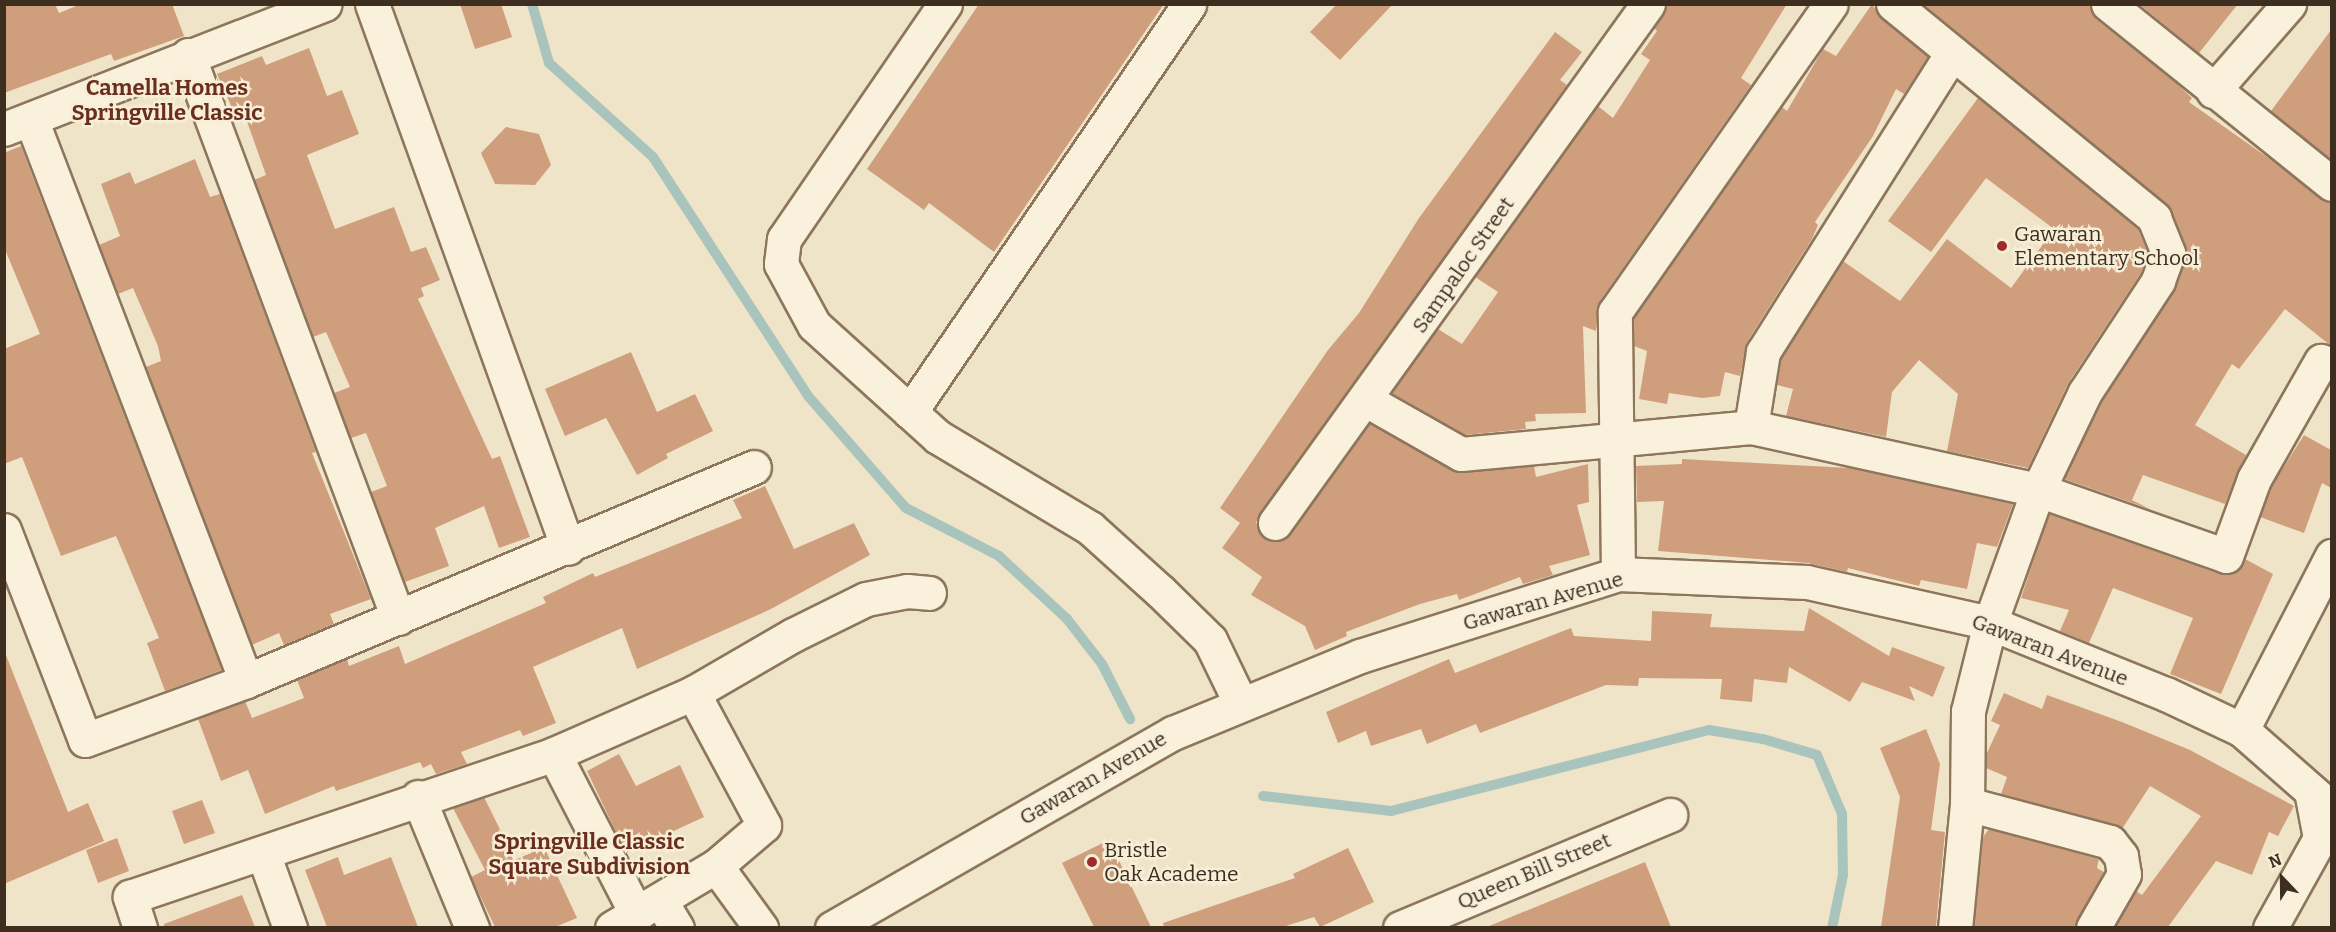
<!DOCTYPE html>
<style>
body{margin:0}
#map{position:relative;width:2336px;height:932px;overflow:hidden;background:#f0e4c8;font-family:Bitter,serif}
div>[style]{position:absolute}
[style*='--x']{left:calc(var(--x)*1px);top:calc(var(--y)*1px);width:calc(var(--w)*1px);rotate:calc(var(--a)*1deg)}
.stream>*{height:10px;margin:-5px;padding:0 5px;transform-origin:5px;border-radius:5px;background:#a9c4bc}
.building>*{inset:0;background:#cf9f7d}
.roads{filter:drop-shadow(2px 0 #8d765c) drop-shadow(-2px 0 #8d765c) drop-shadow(0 2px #8d765c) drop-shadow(0 -2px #8d765c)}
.street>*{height:33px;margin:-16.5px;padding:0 16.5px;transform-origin:16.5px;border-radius:16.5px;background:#faf1dc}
.secondary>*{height:33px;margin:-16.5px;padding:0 16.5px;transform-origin:16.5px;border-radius:16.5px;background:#faf1dc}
.dots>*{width:16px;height:16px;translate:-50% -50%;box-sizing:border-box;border:3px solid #f7eed8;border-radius:50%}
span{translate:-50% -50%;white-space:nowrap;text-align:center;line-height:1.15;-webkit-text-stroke:5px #f7eed8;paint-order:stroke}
.poi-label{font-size:21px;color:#3d2e20}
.left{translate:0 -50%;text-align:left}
.street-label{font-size:21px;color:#3d2e20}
.neighbourhood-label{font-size:22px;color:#6b2e1e;font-weight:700}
.frame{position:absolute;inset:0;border:6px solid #3d2e20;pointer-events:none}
.north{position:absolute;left:2252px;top:848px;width:60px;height:60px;-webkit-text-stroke:4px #f7eed8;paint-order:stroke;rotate:338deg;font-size:16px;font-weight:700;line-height:24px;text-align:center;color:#3d2e20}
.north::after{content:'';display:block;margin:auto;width:21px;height:27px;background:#3d2e20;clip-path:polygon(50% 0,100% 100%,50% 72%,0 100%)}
</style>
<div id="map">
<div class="stream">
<div style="--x:532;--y:4;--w:61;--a:73.9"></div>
<div style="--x:549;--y:63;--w:140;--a:42.1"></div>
<div style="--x:653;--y:157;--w:286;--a:57"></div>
<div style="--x:809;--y:397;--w:147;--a:48.9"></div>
<div style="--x:906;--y:508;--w:105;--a:27.3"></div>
<div style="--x:999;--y:556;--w:93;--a:42.8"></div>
<div style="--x:1067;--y:619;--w:57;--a:52.1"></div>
<div style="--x:1102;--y:664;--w:62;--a:63"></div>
<div style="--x:1263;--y:796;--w:129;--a:6.7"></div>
<div style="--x:1391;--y:811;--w:328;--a:-14.3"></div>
<div style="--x:1709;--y:730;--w:55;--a:9.5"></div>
<div style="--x:1763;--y:739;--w:56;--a:16.5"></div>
<div style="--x:1817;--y:755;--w:64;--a:67"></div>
<div style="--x:1842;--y:814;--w:61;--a:89.1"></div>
<div style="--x:1843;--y:875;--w:54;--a:101.7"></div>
</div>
<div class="building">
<div style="clip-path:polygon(4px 4px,55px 4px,59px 13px,81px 4px,172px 4px,184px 36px,114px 61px,111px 54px,4px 93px)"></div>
<div style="clip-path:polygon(460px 4px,501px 4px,512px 37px,475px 49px)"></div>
<div style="clip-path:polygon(979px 4px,1164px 4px,994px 252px,929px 203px,924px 210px,867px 169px)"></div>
<div style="clip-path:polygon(1337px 4px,1393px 4px,1340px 60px,1310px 32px)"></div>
<div style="clip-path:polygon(1667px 4px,1787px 4px,1741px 78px,1751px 85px,1600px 301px,1596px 331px,1583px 326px,1586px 413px,1535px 414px,1536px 421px,1525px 422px,1526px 429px,1465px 435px,1392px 393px,1438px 329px,1462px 344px,1498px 292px,1475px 277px,1598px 106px,1613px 118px,1650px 60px,1641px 54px,1657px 31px,1654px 28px)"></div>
<div style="clip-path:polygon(1872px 4px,1881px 18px,1928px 57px,1904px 94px,1896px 89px,1873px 136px,1815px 222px,1818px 225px,1812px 239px,1747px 342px,1740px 376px,1725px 372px,1720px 396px,1702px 398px,1669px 393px,1667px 404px,1639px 399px,1647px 351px,1634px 346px,1634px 318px,1782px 107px,1787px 111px,1823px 49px,1836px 56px)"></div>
<div style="clip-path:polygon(1923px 4px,2090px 4px,2096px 19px,2175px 82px,2192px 98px,2189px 102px,2331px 202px,2331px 346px,2285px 309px,2239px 369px,2232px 364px,2195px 425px,2246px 455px,2225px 504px,2143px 475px,2132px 500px,2150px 509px,2064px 479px,2101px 401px,2174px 291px,2185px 246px,2166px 204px)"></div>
<div style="clip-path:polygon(2139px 4px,2238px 4px,2199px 53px)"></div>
<div style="clip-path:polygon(2331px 30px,2331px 160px,2271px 111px)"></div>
<div style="clip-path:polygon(1555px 32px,1582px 52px,1560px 80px,1567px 85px,1256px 522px,1264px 538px,1273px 542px,1290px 534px,1370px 424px,1462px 473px,1534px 466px,1536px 477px,1588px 464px,1589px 502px,1577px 505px,1590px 555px,1549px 566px,1553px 575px,1523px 584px,1520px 577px,1459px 600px,1457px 594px,1420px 604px,1346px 632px,1347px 636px,1315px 650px,1305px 626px,1251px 595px,1262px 577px,1222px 548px,1240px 523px,1220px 508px,1328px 350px,1359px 313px,1419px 218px)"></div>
<div style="clip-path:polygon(309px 48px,327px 96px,342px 90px,359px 134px,307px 155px,335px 229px,394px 207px,411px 252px,426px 247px,440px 280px,421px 288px,424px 296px,418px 299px,492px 459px,500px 456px,530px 537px,499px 548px,484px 506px,435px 528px,449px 566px,405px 582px,371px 492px,387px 486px,366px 433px,351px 438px,334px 393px,350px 387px,326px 332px,313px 337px,254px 180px,266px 175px,244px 113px,236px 117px,217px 74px,262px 56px,266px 65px)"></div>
<div style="clip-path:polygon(1978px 98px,2138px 229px,2148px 253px,2141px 273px,2069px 382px,2028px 468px,1947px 451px,1958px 394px,1919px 360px,1892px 392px,1886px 437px,1786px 416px,1793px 389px,1777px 385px,1781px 359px,1843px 261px,1900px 301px,1947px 239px,2011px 288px,2054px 229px,1986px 178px,1931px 252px,1888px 221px)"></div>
<div style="clip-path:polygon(506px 127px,539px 134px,551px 165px,535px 185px,495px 184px,481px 153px)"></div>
<div style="clip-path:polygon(21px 146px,222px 670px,165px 691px,147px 643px,159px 638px,116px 536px,61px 556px,22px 457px,4px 464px,4px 349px,40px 334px,4px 247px,4px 153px)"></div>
<div style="clip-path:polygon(195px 159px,210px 197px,220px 194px,316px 452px,312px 453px,371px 599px,330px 614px,334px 624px,284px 645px,279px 633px,252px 645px,146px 367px,161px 361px,158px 346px,133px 288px,118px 294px,99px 245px,120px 236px,101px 184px,130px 172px,135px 184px)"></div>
<div style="clip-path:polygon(631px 352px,657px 412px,695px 394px,713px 431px,666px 454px,668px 458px,637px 475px,606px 418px,565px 436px,545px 389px)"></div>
<div style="clip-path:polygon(2304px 435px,2331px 450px,2331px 488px,2322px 483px,2304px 533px,2260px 517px,2271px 487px)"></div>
<div style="clip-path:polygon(1682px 459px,1850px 468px,2013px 504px,1997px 547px,1977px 543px,1967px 589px,1921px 580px,1919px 586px,1848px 568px,1847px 572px,1808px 563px,1658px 551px,1664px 501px,1637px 502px,1636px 466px,1682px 464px)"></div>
<div style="clip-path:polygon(765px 486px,794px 549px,854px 523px,870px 555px,771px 609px,637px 669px,622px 628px,533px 667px,556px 723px,523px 736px,520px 730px,461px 752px,467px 764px,436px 774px,431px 764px,423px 768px,420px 762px,336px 791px,334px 786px,265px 814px,248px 770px,221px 781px,198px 719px,245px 701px,252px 718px,304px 698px,297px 680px,347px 659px,349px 666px,399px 646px,405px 664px,546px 603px,543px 597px,593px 573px,595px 577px,742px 518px,733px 500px)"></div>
<div style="clip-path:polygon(2049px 514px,2220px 574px,2238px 571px,2245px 559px,2273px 574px,2221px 694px,2170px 674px,2193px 618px,2113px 588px,2089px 643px,2060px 631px,2069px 610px,2021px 598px)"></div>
<div style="clip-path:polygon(1809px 608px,1889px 656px,1892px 647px,1945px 667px,1933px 697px,1909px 686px,1915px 701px,1862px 682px,1850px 702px,1789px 667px,1787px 683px,1754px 679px,1752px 702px,1720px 699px,1722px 679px,1639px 678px,1638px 686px,1606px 685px,1480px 733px,1476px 724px,1427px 744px,1421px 729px,1371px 746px,1366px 731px,1338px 743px,1326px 712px,1449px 659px,1455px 673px,1571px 628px,1574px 636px,1651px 641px,1652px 611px,1712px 614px,1710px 627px,1804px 631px)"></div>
<div style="clip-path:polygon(4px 650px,68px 812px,88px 803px,104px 841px,4px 884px)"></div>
<div style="clip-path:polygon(2004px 693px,2042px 709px,2047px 695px,2122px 722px,2190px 750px,2294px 806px,2278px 836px,2269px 832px,2252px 875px,2216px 861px,2168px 927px,2115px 927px,2136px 891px,2142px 895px,2201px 816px,2150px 786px,2122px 829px,2001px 794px,2007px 777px,1986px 768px,1986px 755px,2000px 725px,1991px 721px)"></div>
<div style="clip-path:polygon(1926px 729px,1940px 764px,1931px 830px,1945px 832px,1936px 927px,1881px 927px,1900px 797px,1880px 748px)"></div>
<div style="clip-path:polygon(619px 754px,636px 786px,680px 765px,704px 817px,626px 853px,587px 771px)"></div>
<div style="clip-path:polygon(484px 797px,515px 860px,544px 847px,577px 918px,555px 927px,495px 927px,471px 877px,485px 870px,453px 808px)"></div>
<div style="clip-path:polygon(202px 800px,215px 833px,184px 844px,172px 811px)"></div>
<div style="clip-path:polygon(1989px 829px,2099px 859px,2097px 868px,2104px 872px,2074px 927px,1974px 927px,1983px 837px)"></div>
<div style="clip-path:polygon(117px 838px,129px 871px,98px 883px,86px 850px)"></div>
<div style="clip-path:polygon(1109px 840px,1151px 927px,1094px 927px,1062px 863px)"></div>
<div style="clip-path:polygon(1348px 848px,1374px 902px,1320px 927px,1314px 917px,1283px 927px,1164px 927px,1163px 923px,1295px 878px,1293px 874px)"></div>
<div style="clip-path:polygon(338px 857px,344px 875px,391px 857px,418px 927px,327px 927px,305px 870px)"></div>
<div style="clip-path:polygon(1645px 862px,1671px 927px,1489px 927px,1489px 926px)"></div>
<div style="clip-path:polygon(242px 895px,255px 927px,164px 927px,164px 924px)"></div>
</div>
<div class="roads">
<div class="street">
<div style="--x:372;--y:4;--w:578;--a:70.19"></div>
<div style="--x:945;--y:4;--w:285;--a:124.4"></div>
<div style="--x:784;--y:239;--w:25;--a:97"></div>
<div style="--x:781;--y:264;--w:69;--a:61.6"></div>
<div style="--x:814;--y:325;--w:167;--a:42.1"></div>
<div style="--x:938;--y:437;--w:177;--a:30.9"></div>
<div style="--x:1090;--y:528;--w:94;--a:42"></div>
<div style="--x:1160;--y:591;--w:70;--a:44.4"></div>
<div style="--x:1210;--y:640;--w:71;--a:64.2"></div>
<div style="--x:1893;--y:4;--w:338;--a:39.3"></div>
<div style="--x:2154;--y:218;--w:38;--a:68"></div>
<div style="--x:2168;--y:253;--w:30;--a:110"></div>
<div style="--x:2158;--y:281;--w:133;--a:123.3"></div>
<div style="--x:2085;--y:392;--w:109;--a:115.6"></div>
<div style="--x:2038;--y:490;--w:141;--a:109.8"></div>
<div style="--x:1990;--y:623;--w:91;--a:104"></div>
<div style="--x:1968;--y:711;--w:93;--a:90.6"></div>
<div style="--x:1967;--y:804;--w:125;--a:95.5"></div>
<div style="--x:2108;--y:4;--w:287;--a:38.8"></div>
<div style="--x:188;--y:55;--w:601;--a:69.54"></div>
<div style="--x:2213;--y:91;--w:116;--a:-48.9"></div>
<div style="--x:31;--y:119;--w:602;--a:69.07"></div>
<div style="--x:4;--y:129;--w:344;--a:-21.3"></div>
<div style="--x:1366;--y:400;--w:109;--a:29.6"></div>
<div style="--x:1461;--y:454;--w:291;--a:-5.3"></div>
<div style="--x:1751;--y:427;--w:294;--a:12.4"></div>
<div style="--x:2038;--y:490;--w:199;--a:19.3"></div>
<div style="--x:2226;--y:556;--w:82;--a:-70"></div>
<div style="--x:2254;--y:479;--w:136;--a:-60.4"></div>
<div style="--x:910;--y:412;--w:494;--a:-55.6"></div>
<div style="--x:1751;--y:427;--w:76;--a:-80.9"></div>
<div style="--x:1763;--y:352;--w:354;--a:-57.7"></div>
<div style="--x:1275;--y:523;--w:639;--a:-54.3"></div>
<div style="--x:4;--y:530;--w:225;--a:68.9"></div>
<div style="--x:85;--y:740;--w:171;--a:-20.1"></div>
<div style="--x:246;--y:681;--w:551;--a:-22.84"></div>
<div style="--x:1618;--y:574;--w:262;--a:-90.7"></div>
<div style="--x:1615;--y:312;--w:376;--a:-55"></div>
<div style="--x:2242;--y:730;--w:196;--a:-62.7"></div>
<div style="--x:554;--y:754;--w:181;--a:62.7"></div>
<div style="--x:418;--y:797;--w:142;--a:67.6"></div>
<div style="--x:1967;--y:804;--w:148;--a:14.9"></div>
<div style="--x:2110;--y:842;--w:18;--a:52"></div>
<div style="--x:2121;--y:856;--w:18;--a:81"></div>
<div style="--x:2124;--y:874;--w:62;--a:119.9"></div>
<div style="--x:263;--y:853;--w:80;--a:70.2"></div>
<div style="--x:716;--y:866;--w:77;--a:54"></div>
<div style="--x:660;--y:900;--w:33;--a:59"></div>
<div style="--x:140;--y:928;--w:33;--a:-108"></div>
<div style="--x:130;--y:897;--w:447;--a:-18.6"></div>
<div style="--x:554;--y:754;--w:152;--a:-23.7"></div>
<div style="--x:693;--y:693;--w:116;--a:-30.1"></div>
<div style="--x:793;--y:635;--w:81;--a:-26.3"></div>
<div style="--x:866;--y:599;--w:42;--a:-11"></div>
<div style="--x:907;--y:591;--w:22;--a:5"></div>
<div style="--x:612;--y:928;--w:121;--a:-30.8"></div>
<div style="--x:716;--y:866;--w:63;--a:-40.5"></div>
<div style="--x:764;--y:825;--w:150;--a:-118.3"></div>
<div style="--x:1400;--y:928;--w:293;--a:-22.7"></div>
</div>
<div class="secondary">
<div style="--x:832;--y:928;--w:393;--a:-29.8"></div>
<div style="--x:1173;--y:733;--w:202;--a:-22.4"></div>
<div style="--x:1360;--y:656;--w:271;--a:-17.6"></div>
<div style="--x:1618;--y:574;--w:189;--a:2.4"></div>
<div style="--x:1807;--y:582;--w:188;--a:12.6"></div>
<div style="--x:1990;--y:623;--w:190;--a:22"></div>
<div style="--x:2166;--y:694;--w:84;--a:25.3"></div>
<div style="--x:2242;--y:730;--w:120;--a:41.3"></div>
<div style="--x:2270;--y:928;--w:103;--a:-60.9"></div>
<div style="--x:2320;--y:838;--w:48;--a:-100.8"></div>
</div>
</div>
<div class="dots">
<div style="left:2002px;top:246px;background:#9e2a2b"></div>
<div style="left:1092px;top:862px;background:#9e2a2b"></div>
</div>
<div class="poi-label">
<span class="left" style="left:2014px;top:246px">Gawaran<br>Elementary School</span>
<span class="left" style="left:1104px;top:862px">Bristle<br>Oak Academe</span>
</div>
<div class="street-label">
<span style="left:1463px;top:265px;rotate:-55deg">Sampaloc Street</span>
<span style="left:1543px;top:601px;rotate:-16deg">Gawaran Avenue</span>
<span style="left:2050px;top:650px;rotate:21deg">Gawaran Avenue</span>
<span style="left:1093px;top:778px;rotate:-30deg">Gawaran Avenue</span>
<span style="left:1534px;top:871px;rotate:-23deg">Queen Bill Street</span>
</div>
<div class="neighbourhood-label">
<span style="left:167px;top:100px">Camella Homes<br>Springville Classic</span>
<span style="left:589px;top:854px">Springville Classic<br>Square Subdivision</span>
</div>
<div class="frame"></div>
<div class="north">N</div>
</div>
